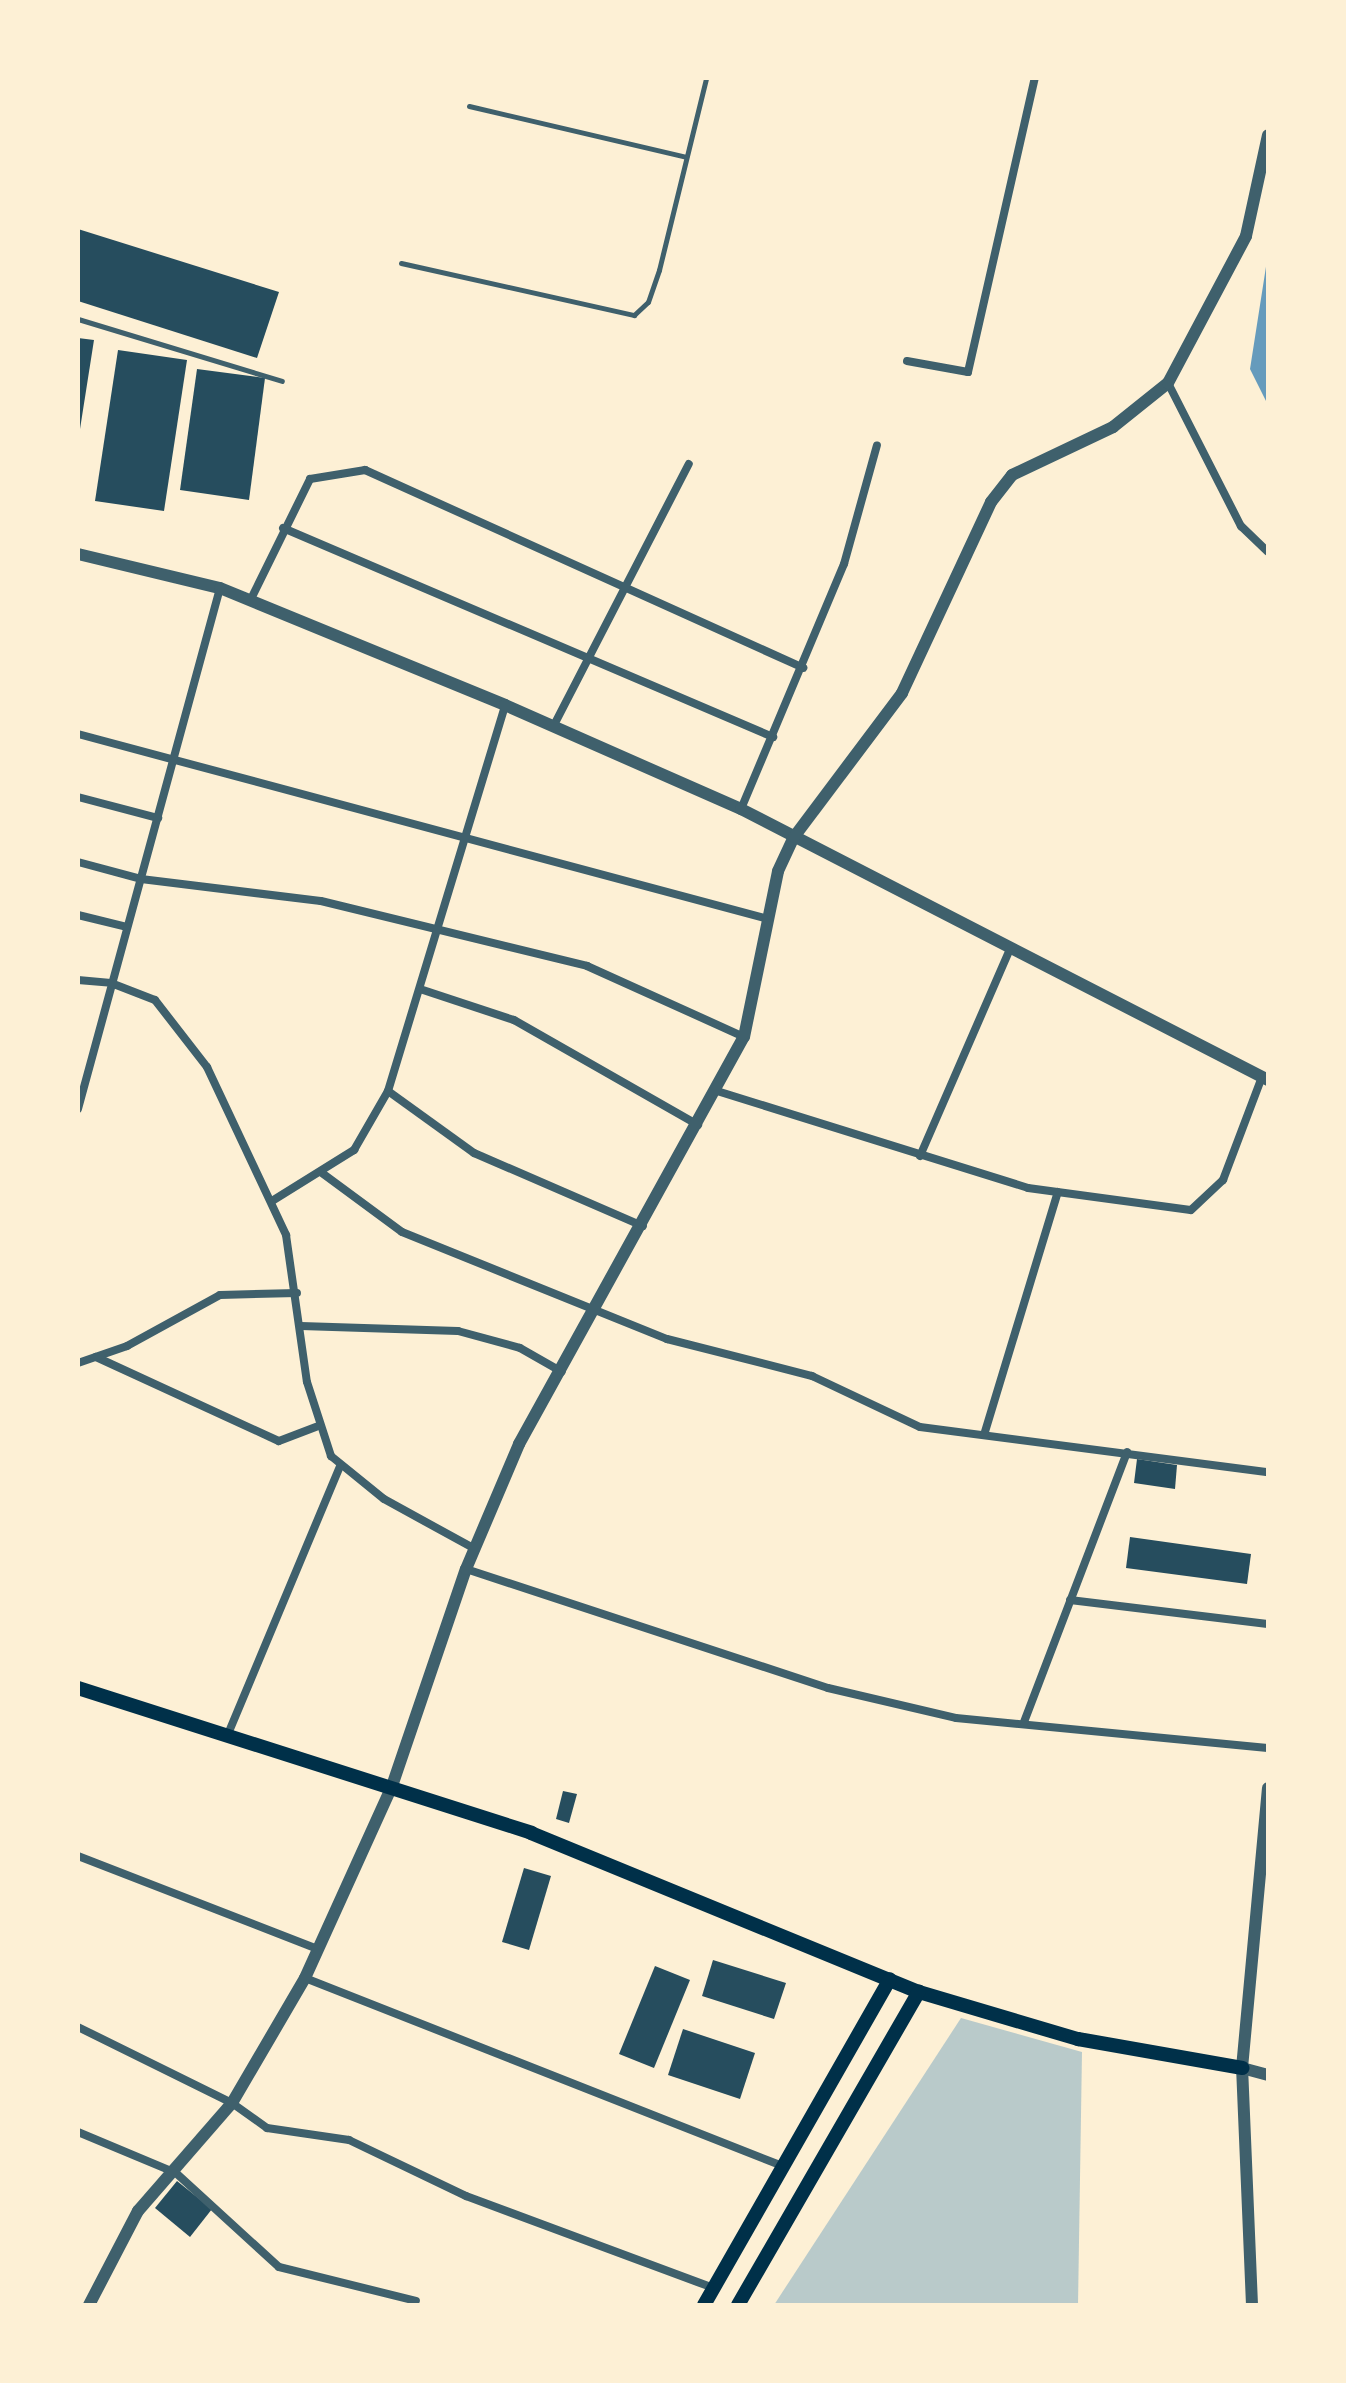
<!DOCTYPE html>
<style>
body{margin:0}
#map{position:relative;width:1346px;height:2383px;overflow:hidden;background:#fdf0d5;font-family:Georgia,serif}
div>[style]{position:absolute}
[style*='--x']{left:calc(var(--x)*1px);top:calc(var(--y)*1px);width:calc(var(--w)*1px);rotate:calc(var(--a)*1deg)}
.green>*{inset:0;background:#b9caca}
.water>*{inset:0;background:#669bbc}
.building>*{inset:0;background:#264d5e}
.service>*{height:5px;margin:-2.5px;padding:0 2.5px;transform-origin:2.5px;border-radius:2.5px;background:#3f606c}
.minor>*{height:8px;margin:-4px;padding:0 4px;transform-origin:4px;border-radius:4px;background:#3f606c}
.tertiary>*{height:12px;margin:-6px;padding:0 6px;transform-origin:6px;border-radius:6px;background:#3f606c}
.secondary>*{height:14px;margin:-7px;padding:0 7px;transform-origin:7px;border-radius:7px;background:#003049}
span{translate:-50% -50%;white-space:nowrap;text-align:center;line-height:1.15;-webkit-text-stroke:6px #fdf0d5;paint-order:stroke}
.frame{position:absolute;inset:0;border:80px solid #fdf0d5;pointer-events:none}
</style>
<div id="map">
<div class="green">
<div style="clip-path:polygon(961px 2018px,1082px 2052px,1078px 2305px,774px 2305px)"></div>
</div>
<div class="water">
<div style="clip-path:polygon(1268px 254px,1268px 405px,1250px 369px)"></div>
</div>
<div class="building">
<div style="clip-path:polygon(78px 229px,279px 292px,257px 358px,78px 301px)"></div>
<div style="clip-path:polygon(78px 338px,94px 340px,80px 429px,78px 429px)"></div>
<div style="clip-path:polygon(118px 350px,187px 360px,164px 511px,95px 501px)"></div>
<div style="clip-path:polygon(197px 369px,265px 378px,249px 500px,180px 490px)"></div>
<div style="clip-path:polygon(1137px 1459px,1177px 1465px,1175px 1489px,1134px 1483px)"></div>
<div style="clip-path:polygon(1130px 1537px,1251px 1554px,1247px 1584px,1126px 1568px)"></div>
<div style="clip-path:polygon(563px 1791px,577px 1794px,569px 1823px,556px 1819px)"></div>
<div style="clip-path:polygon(524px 1868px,551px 1876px,529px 1950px,502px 1942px)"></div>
<div style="clip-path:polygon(713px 1960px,786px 1983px,774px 2019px,702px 1996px)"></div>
<div style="clip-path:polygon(655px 1966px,690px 1980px,654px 2068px,619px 2054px)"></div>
<div style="clip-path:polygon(683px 2029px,755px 2053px,740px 2099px,668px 2075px)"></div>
<div style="clip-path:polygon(177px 2181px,212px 2209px,190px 2237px,155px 2208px)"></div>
</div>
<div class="service">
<div style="--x:469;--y:106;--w:223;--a:13.2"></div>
<div style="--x:401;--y:263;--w:239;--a:12.6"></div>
<div style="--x:634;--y:315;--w:19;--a:-43"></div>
<div style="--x:648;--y:302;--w:34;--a:-71"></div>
<div style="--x:659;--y:270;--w:198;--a:-76.2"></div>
<div style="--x:78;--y:319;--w:213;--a:16.9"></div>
</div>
<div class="minor">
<div style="--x:907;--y:361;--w:62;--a:10.2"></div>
<div style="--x:968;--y:372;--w:302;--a:-77.2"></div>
<div style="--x:1168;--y:383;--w:161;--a:63"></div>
<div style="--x:1241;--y:526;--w:37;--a:44"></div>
<div style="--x:283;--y:528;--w:533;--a:23.1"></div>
<div style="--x:250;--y:601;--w:136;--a:-63.8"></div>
<div style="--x:310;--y:479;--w:56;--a:-9.3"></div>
<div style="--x:365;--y:470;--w:481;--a:24.3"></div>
<div style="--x:553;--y:727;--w:296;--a:-62.7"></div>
<div style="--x:78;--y:734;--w:714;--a:15.01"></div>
<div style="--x:78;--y:797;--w:83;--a:14.7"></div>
<div style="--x:741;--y:809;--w:266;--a:-67.2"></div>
<div style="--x:844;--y:564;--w:123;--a:-74.5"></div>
<div style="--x:78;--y:862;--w:65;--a:15.1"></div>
<div style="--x:141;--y:879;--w:181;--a:7"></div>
<div style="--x:321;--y:901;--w:274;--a:13.7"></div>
<div style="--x:587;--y:966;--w:172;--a:24.3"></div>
<div style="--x:78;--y:915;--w:50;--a:13.8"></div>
<div style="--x:78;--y:980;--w:33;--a:5"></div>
<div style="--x:111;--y:983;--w:47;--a:21.1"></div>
<div style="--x:155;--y:1000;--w:85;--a:52.2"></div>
<div style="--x:207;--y:1067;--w:186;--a:64.8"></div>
<div style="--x:286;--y:1235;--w:148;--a:81.9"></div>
<div style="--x:307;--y:1382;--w:78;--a:72"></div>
<div style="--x:331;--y:1456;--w:68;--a:39.1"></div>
<div style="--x:384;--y:1499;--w:104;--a:28.8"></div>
<div style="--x:420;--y:989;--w:99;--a:18.3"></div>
<div style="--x:514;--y:1020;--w:212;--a:29.7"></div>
<div style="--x:388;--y:1091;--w:106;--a:35.8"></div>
<div style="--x:474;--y:1153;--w:184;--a:23.4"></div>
<div style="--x:717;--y:1091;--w:326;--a:17.3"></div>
<div style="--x:1028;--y:1188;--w:164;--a:7.7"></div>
<div style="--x:1191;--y:1210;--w:44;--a:-43.2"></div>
<div style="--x:1223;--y:1180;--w:110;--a:-69.3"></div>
<div style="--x:78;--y:1109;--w:540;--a:-74.75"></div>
<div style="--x:920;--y:1156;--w:223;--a:-66.5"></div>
<div style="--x:322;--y:1173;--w:99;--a:36.4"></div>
<div style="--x:402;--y:1232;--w:286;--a:22"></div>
<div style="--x:667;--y:1339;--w:150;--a:14.3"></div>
<div style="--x:812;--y:1376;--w:119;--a:25.3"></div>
<div style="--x:920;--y:1427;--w:351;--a:7.4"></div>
<div style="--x:272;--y:1201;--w:97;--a:-31.9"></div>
<div style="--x:354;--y:1150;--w:68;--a:-60"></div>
<div style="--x:388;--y:1091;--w:403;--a:-73.1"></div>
<div style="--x:301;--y:1326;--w:157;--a:1.8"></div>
<div style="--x:458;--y:1331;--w:64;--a:15.3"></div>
<div style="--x:520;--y:1348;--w:48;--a:29.7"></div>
<div style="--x:96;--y:1357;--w:201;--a:24.7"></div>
<div style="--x:279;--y:1441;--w:40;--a:-21"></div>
<div style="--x:78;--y:1363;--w:52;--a:-19.1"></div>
<div style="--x:127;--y:1346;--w:106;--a:-28.7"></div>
<div style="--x:220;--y:1295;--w:77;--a:-1.5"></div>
<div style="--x:984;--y:1435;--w:254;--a:-73.1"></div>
<div style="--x:466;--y:1569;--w:381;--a:18.2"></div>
<div style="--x:828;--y:1688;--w:131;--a:13.2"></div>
<div style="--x:956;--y:1718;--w:313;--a:5.5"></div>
<div style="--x:1070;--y:1600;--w:199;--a:6.9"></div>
<div style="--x:1024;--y:1722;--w:289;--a:-69.1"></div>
<div style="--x:228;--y:1734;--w:290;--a:-67.3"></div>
<div style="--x:78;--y:1856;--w:257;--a:21.2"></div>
<div style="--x:305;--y:1978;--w:516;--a:21.49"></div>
<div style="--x:78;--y:2027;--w:172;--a:26.3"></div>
<div style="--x:232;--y:2103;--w:43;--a:35.5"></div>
<div style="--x:267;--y:2128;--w:83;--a:8.3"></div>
<div style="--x:349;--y:2140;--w:130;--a:25.6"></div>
<div style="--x:466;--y:2196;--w:265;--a:20.4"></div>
<div style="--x:78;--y:2132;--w:106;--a:22.7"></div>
<div style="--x:176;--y:2173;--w:139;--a:42.4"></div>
<div style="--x:279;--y:2267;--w:141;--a:13.9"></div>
</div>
<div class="tertiary">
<div style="--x:78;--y:554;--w:146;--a:13.5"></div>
<div style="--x:220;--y:588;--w:308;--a:22.3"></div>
<div style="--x:505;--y:705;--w:258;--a:23.8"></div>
<div style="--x:741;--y:809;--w:593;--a:27.21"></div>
<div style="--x:1242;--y:2068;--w:27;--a:15"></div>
<div style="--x:89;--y:2305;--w:106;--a:-62.5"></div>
<div style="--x:138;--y:2211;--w:143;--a:-49"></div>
<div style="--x:232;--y:2103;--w:145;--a:-59.7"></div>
<div style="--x:305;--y:1978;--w:211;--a:-65.6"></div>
<div style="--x:392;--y:1786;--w:229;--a:-71.2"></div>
<div style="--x:466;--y:1569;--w:136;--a:-67"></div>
<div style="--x:519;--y:1444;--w:465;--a:-61.1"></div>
<div style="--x:744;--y:1037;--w:169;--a:-78.4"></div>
<div style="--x:778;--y:871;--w:38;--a:-65"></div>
<div style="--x:794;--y:837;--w:180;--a:-53.1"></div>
<div style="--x:902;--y:693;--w:211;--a:-65"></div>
<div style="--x:991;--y:502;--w:34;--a:-52"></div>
<div style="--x:1012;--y:475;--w:112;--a:-25.4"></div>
<div style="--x:1113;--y:427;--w:70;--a:-38.7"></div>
<div style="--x:1168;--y:383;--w:166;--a:-62"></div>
<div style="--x:1246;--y:236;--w:103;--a:-77.7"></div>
<div style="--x:1252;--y:2305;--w:237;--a:-92.4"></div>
<div style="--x:1242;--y:2068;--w:281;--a:-84.7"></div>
</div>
<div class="secondary">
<div style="--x:78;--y:1688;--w:476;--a:17.7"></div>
<div style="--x:531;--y:1833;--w:419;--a:22.3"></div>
<div style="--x:919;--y:1992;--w:166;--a:16.5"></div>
<div style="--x:1078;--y:2039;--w:167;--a:10"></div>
<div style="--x:704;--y:2305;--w:375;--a:-60.3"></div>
<div style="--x:738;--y:2305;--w:362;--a:-60"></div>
</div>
<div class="frame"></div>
</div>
